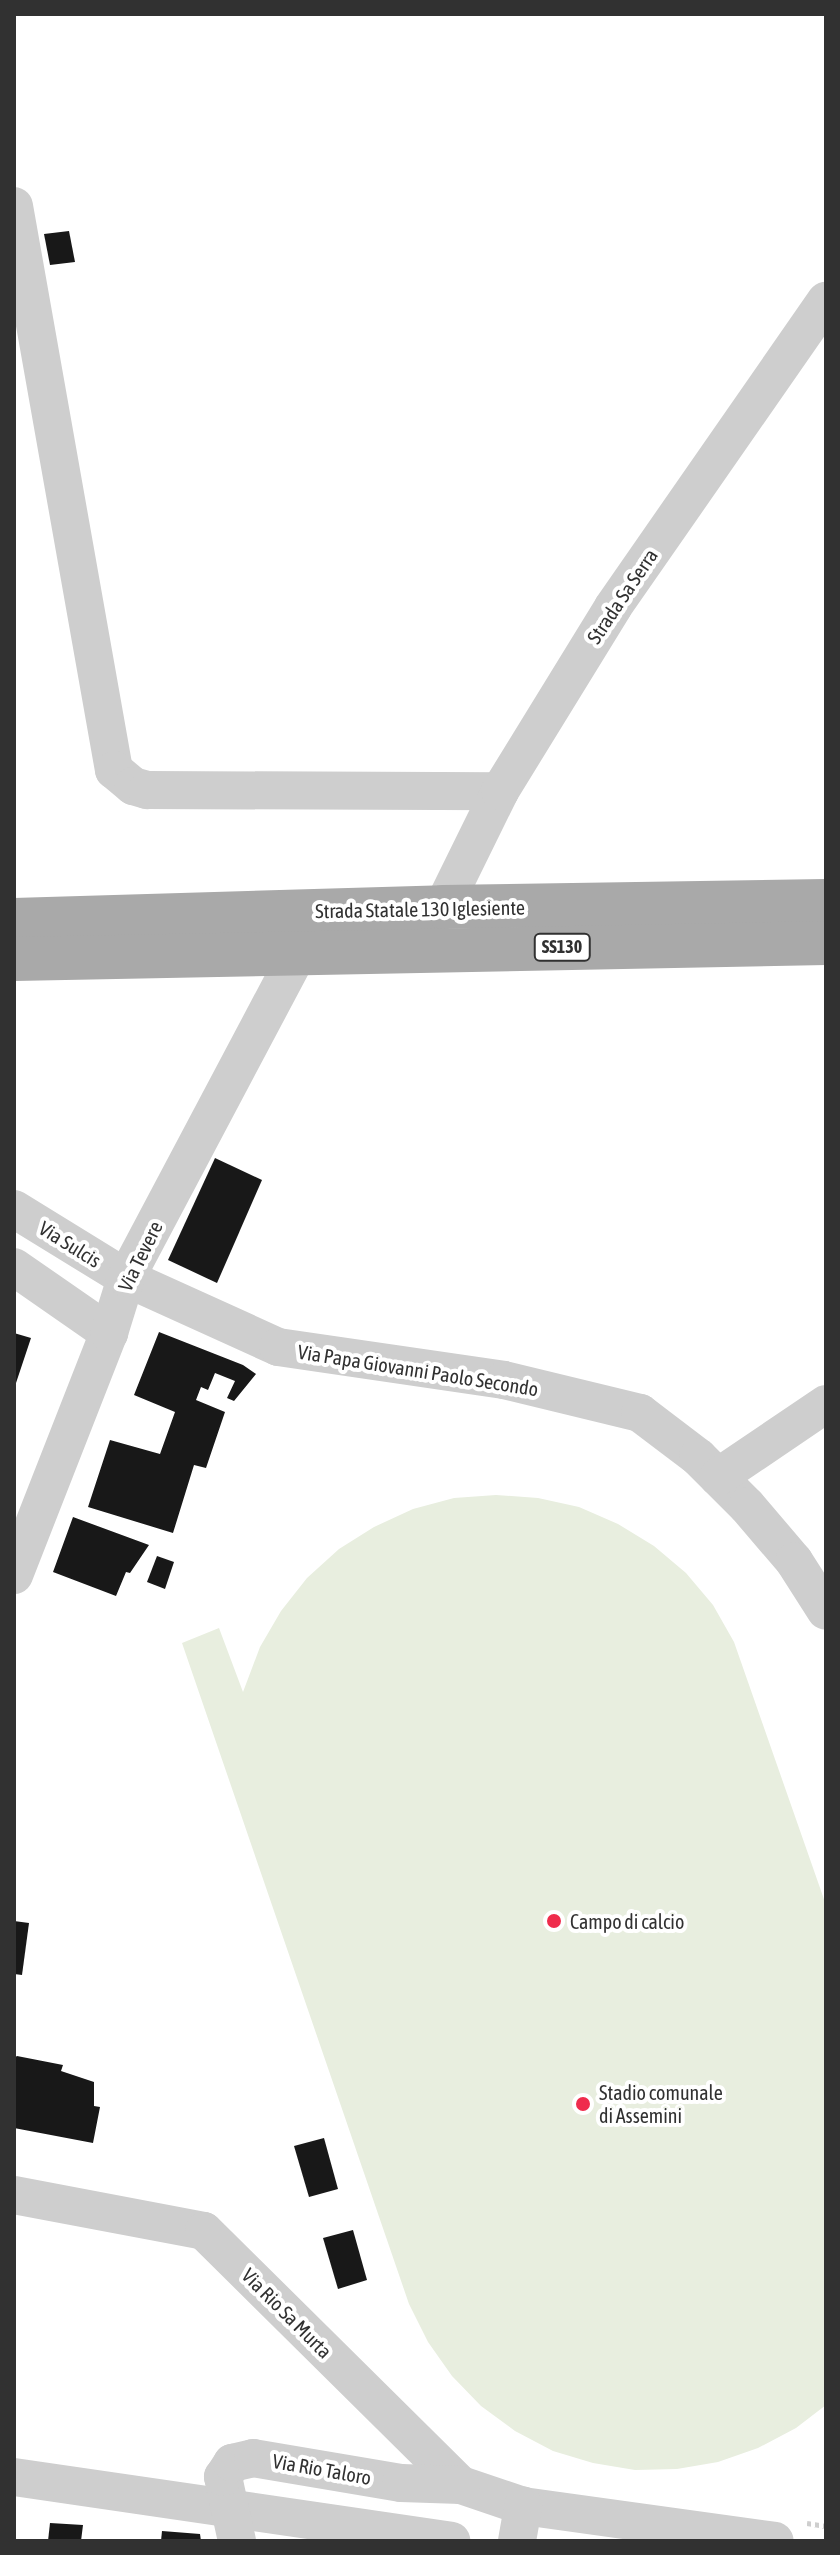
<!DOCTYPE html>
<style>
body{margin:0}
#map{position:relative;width:840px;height:2555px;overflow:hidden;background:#fff;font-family:"Asap Condensed",sans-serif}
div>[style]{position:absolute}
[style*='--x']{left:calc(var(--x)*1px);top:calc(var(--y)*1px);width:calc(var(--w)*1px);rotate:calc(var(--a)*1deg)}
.green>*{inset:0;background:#e8eedf}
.building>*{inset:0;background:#181818}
.path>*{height:5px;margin-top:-2.5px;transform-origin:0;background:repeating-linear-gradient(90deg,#cecece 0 4px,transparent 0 8px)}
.minor>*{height:38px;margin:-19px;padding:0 19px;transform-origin:19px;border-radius:19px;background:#cecece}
.major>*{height:44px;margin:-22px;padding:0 22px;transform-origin:22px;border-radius:22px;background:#a9a9a9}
.dots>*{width:22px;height:22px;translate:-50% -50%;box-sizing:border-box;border:4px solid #fff;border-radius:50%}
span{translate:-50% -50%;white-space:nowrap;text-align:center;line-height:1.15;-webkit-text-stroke:8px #fff;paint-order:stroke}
.shield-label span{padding:2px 6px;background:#fff;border:2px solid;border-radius:6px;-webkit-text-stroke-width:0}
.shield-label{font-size:18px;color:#313131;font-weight:700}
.street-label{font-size:20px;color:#313131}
.poi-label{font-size:20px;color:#313131}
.left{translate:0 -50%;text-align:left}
.frame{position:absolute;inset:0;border:16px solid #313131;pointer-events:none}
</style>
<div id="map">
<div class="green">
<div style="clip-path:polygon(496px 1495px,538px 1498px,579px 1507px,618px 1524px,654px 1546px,686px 1573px,713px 1605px,734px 1642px,826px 1905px,826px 2405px,796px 2428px,758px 2448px,718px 2462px,677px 2469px,635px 2470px,593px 2463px,553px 2451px,515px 2431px,481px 2406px,452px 2376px,428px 2342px,409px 2304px,182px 1643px,219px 1628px,243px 1692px,260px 1647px,281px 1611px,307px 1578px,339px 1549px,374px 1527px,413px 1509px,454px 1498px)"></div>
</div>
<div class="building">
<div style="clip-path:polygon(69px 231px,75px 262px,50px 265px,44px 234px)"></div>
<div style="clip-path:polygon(215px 1158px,262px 1180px,217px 1283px,168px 1260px)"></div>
<div style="clip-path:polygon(159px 1332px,243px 1365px,256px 1374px,234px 1401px,227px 1398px,235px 1381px,215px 1373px,208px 1390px,201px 1387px,196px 1400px,225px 1412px,206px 1468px,194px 1465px,173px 1533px,88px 1507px,110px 1440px,160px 1454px,175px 1412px,134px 1395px)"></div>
<div style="clip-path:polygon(14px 1333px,31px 1338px,15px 1386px,14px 1386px)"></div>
<div style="clip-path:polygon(73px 1517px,149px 1545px,130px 1573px,126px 1572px,116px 1596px,53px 1572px)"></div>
<div style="clip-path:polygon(157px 1556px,174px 1562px,165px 1589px,147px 1582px)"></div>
<div style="clip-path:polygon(14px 1921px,29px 1923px,22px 1975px,14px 1974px)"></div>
<div style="clip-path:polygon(17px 2056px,63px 2065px,61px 2071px,94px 2082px,94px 2106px,100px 2107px,93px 2143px,14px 2128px,14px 2058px)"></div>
<div style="clip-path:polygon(324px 2138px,338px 2189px,309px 2197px,294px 2146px)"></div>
<div style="clip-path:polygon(353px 2230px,367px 2280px,338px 2289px,323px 2238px)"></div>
<div style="clip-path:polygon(50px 2523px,83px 2525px,81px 2541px,48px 2541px)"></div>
<div style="clip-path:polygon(162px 2531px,200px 2534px,201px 2541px,161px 2541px)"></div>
</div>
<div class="path">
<div style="--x:807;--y:2523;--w:19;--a:9"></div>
</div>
<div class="minor">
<div style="--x:14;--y:206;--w:573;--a:79.95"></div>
<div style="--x:114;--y:770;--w:25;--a:40"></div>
<div style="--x:133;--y:786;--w:15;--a:16"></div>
<div style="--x:147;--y:790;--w:353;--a:0.2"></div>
<div style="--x:443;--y:907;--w:129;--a:-63.8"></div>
<div style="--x:500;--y:791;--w:216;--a:-58.4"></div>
<div style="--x:613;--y:607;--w:373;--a:-55.2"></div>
<div style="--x:14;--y:1209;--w:132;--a:31.6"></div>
<div style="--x:126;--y:1278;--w:167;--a:24.4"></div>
<div style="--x:278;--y:1347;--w:228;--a:8.3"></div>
<div style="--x:504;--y:1380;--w:140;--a:13.6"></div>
<div style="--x:640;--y:1413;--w:73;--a:37.2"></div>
<div style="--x:698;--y:1457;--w:69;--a:45"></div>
<div style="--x:747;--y:1506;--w:72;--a:49.5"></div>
<div style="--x:794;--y:1561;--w:59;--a:57.4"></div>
<div style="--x:14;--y:1267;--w:116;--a:34.8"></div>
<div style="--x:718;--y:1477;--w:130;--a:-34.1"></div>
<div style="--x:14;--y:1575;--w:260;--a:-68.6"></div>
<div style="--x:109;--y:1333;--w:58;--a:-72.8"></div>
<div style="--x:126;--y:1278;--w:370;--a:-62.1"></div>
<div style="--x:14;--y:2195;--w:193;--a:10.7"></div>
<div style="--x:204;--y:2231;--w:361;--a:44.7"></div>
<div style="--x:461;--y:2485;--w:65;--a:18.7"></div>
<div style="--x:523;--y:2506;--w:254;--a:7.9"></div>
<div style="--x:14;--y:2477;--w:442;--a:8.3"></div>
<div style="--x:237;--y:2541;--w:66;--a:-102.3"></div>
<div style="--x:223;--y:2477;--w:17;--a:-57"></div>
<div style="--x:232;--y:2463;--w:22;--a:-13"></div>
<div style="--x:253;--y:2458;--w:150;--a:9.6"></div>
<div style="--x:401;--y:2483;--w:60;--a:1.9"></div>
<div style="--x:517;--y:2541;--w:36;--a:-80"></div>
</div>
<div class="major">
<div style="--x:14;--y:920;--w:429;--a:-1.7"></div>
<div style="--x:443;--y:907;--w:383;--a:-0.9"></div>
<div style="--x:14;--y:959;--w:812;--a:-1.13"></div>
</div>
<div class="dots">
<div style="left:554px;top:1921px;background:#ef2c4c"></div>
<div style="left:583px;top:2104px;background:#ef2c4c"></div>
</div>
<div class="shield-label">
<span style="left:562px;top:947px">SS130</span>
</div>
<div class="street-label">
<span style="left:622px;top:596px;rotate:-56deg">Strada Sa Serra</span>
<span style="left:420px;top:909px;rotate:-1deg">Strada Statale 130 Iglesiente</span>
<span style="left:70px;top:1244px;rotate:32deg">Via Sulcis</span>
<span style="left:140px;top:1256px;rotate:-64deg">Via Tevere</span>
<span style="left:418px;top:1370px;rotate:9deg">Via Papa Giovanni Paolo Secondo</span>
<span style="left:287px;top:2313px;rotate:45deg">Via Rio Sa Murta</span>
<span style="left:322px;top:2469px;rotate:10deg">Via Rio Taloro</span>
</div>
<div class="poi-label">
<span class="left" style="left:570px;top:1921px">Campo di calcio</span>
<span class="left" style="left:599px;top:2104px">Stadio comunale<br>di Assemini</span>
</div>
<div class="frame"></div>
</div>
